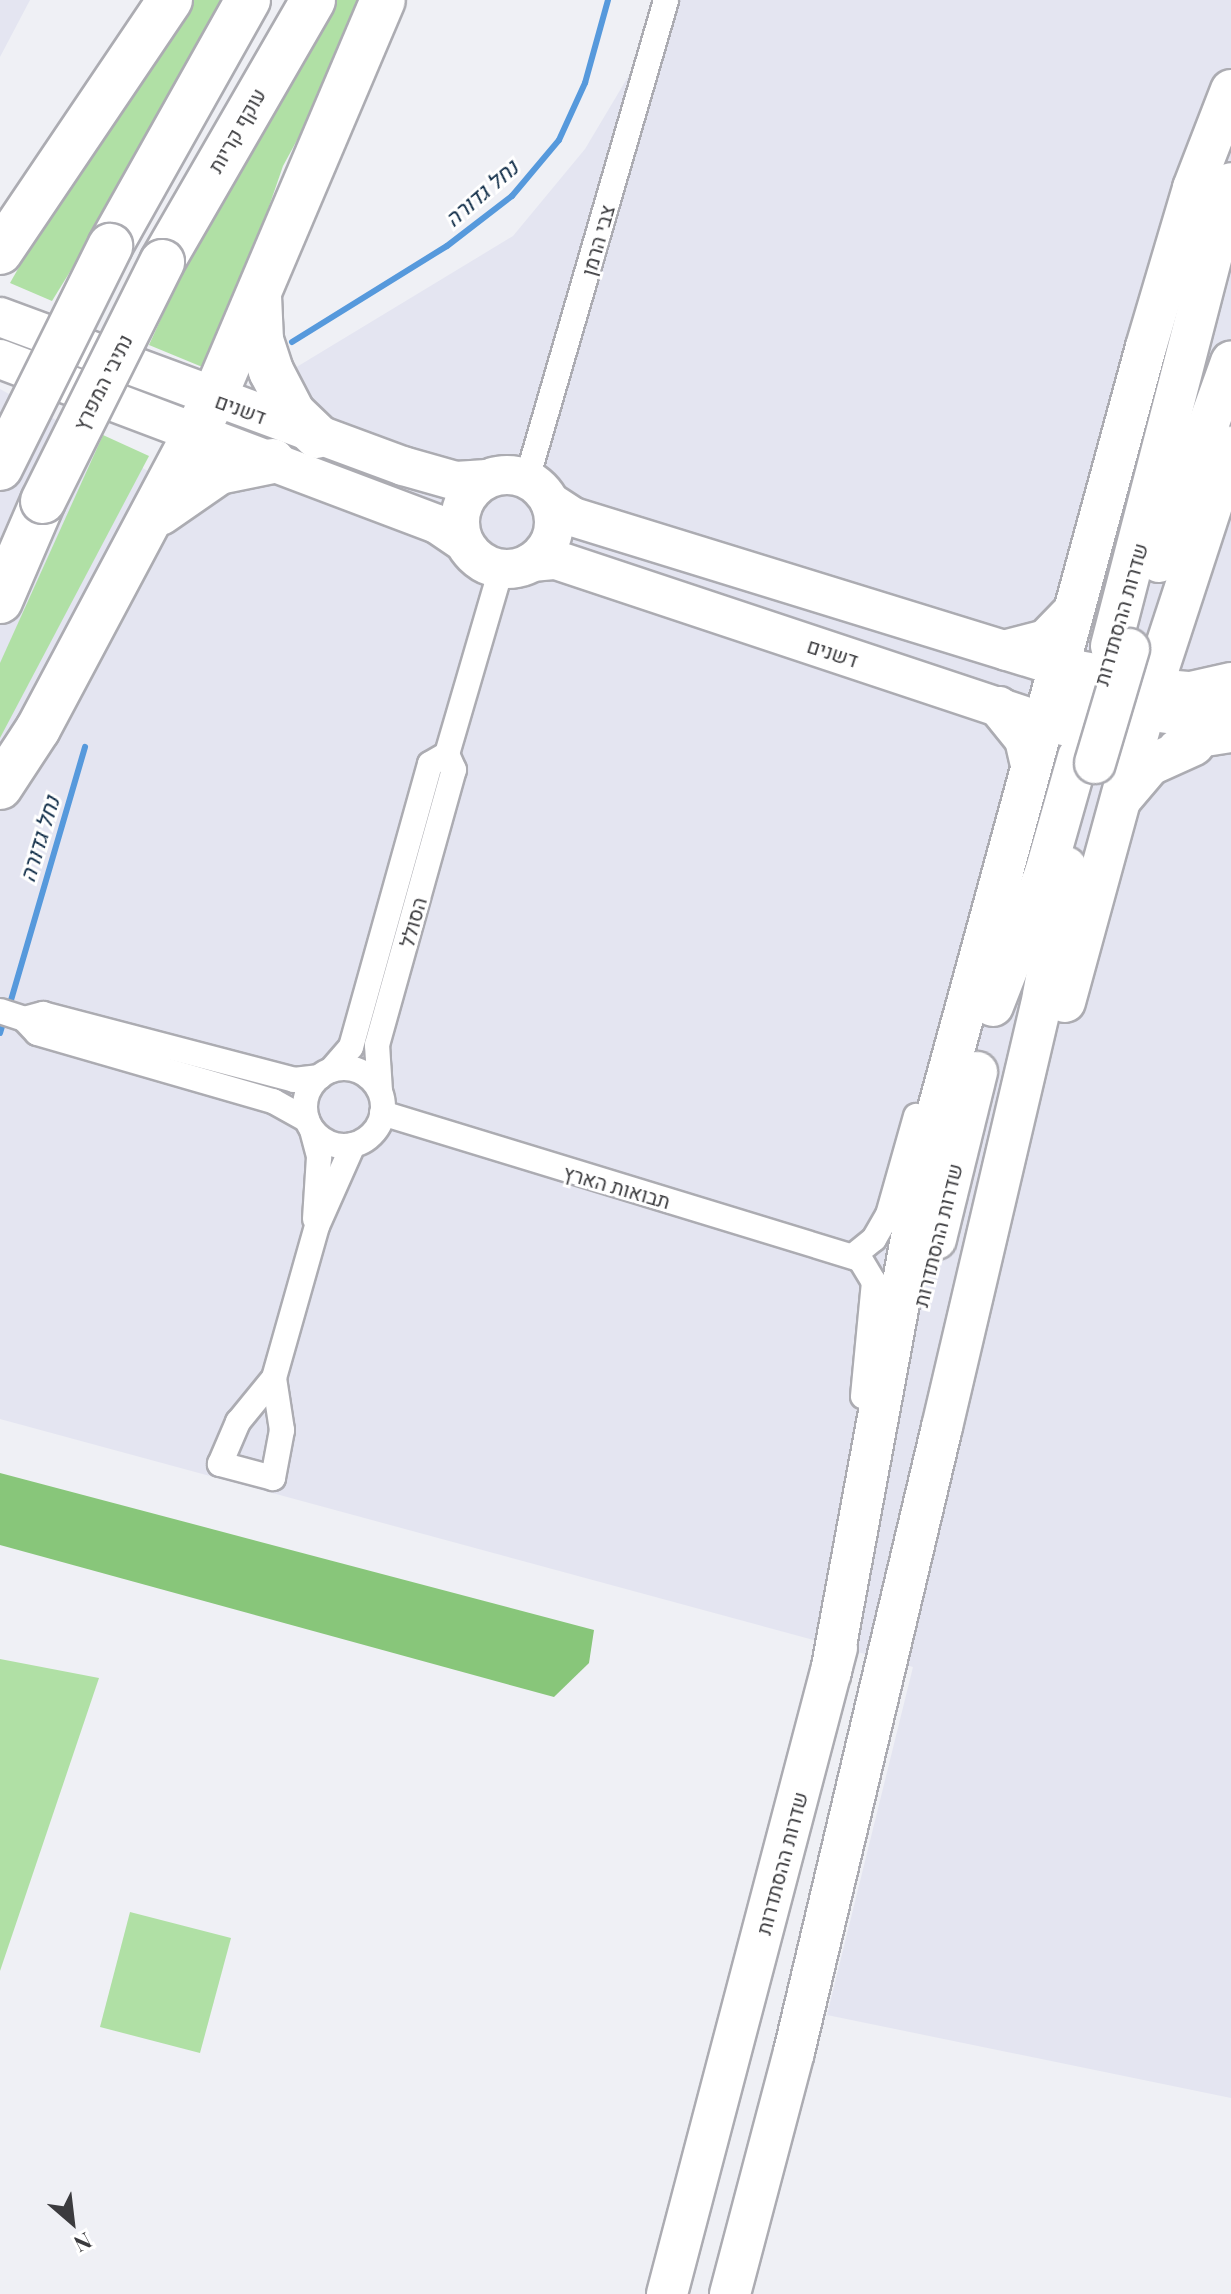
<!DOCTYPE html>
<meta charset="utf-8">
<style>
body{margin:0}
#map{position:relative;width:1231px;height:2294px;overflow:hidden;background:#eff0f5;font-family:"Playfair Display",Heebo,serif}
div>[style]{position:absolute}
[style*='--x']{left:calc(var(--x)*1px);top:calc(var(--y)*1px);width:calc(var(--w)*1px);rotate:calc(var(--a)*1deg)}
.built>*{inset:0;background:#e4e5f1}
.green>*{inset:0;background:#b0e0a5}
.forest>*{inset:0;background:#88c67a}
.stream>*{height:6px;margin:-3px;padding:0 3px;transform-origin:3px;border-radius:3px;background:#5699dc}
.roads{filter:drop-shadow(2px 0 #acacb2) drop-shadow(-2px 0 #acacb2) drop-shadow(0 2px #acacb2) drop-shadow(0 -2px #acacb2)}
.minor>*{height:24px;margin:-12px;padding:0 12px;transform-origin:12px;border-radius:12px;background:#fff}
.minor>.ring{margin:-12px;padding:0;box-sizing:content-box;background:none;border:24px solid #fff;border-radius:50%}
.tertiary>*{height:30px;margin:-15px;padding:0 15px;transform-origin:15px;border-radius:15px;background:#fff}
.primary>*{height:38px;margin:-19px;padding:0 19px;transform-origin:19px;border-radius:19px;background:#fff}
.primary>.ring{margin:-19px;padding:0;box-sizing:content-box;background:none;border:38px solid #fff;border-radius:50%}
.trunk>*{height:40px;margin:-20px;padding:0 20px;transform-origin:20px;border-radius:20px;background:#fff}
.motorway>*{height:44px;margin:-22px;padding:0 22px;transform-origin:22px;border-radius:22px;background:#fff}
.bridges{filter:drop-shadow(2px 0 #acacb2) drop-shadow(-2px 0 #acacb2) drop-shadow(0 2px #acacb2) drop-shadow(0 -2px #acacb2)}
.trunk-bridge>*{height:40px;margin:-20px;padding:0 20px;transform-origin:20px;border-radius:20px;background:#fff}
.motorway-bridge>*{height:44px;margin:-22px;padding:0 22px;transform-origin:22px;border-radius:22px;background:#fff}
span{translate:-50% -50%;white-space:nowrap;text-align:center;line-height:1.15;-webkit-text-stroke:6px #fff;paint-order:stroke}
.street-label{font-size:20px;color:#3b3b3e}
.water-label{font-size:22px;color:#0e2b46;font-style:italic}
.north{position:absolute;left:32px;top:2182px;width:80px;height:80px;-webkit-text-stroke:6px #fff;paint-order:stroke;rotate:152deg;font-size:22px;font-weight:700;line-height:32px;text-align:center;color:#3b3b3e}
.north::after{content:'';display:block;margin:auto;width:28px;height:36px;background:#3b3b3e;clip-path:polygon(50% 0,100% 100%,50% 72%,0 100%)}
</style>
<div id="map">
<div class="built">
<div style="clip-path:polygon(0 0,30px 0,0 57px)"></div>
<div style="clip-path:polygon(651px 0,1231px 0,1231px 2098px,827px 2015px,913px 1667px,0 1419px,0 389px,184px 491px,212px 500px,290px 371px,513px 236px,585px 149px,641px 55px)"></div>
</div>
<div class="green">
<div style="clip-path:polygon(186px 0,237px 0,52px 301px,10px 283px,52px 209px)"></div>
<div style="clip-path:polygon(329px 0,373px 0,283px 166px,212px 371px,149px 345px,204px 225px)"></div>
<div style="clip-path:polygon(103px 435px,149px 456px,0 738px,0 663px)"></div>
<div style="clip-path:polygon(0 1659px,99px 1678px,0 1971px)"></div>
<div style="clip-path:polygon(130px 1912px,231px 1938px,200px 2053px,100px 2027px)"></div>
</div>
<div class="forest">
<div style="clip-path:polygon(0 1473px,594px 1630px,589px 1663px,554px 1697px,0 1545px)"></div>
</div>
<div class="stream">
<div style="--x:292;--y:342;--w:182;--a:-31.8"></div>
<div style="--x:447;--y:246;--w:82;--a:-37.6"></div>
<div style="--x:512;--y:196;--w:73;--a:-50"></div>
<div style="--x:559;--y:140;--w:63;--a:-65.5"></div>
<div style="--x:585;--y:83;--w:86;--a:-74.5"></div>
<div style="--x:9;--y:1007;--w:271;--a:-73.7"></div>
<div style="--x:0;--y:1033;--w:17;--a:-73"></div>
</div>
<div class="roads">
<div class="minor">
<div style="--x:527;--y:479;--w:499;--a:-73.8"></div>
<div style="--x:0;--y:1011;--w:25;--a:18"></div>
<div style="--x:24;--y:1019;--w:20;--a:-15"></div>
<div style="--x:43;--y:1014;--w:260;--a:14.7"></div>
<div style="--x:294;--y:1080;--w:26;--a:-7"></div>
<div style="--x:24;--y:1019;--w:19;--a:47"></div>
<div style="--x:37;--y:1033;--w:246;--a:16.1"></div>
<div style="--x:273;--y:1101;--w:39;--a:29"></div>
<div class="ring" style="left:305px;top:1068px;width:54px;height:54px"></div>
<div style="--x:331;--y:1070;--w:30;--a:-49"></div>
<div style="--x:351;--y:1047;--w:294;--a:-74.4"></div>
<div style="--x:430;--y:764;--w:20;--a:-30"></div>
<div style="--x:380;--y:1091;--w:46;--a:-93.7"></div>
<div style="--x:377;--y:1045;--w:286;--a:-74.4"></div>
<div style="--x:454;--y:770;--w:17;--a:-114"></div>
<div style="--x:447;--y:754;--w:193;--a:-73.7"></div>
<div style="--x:382;--y:1113;--w:500;--a:17"></div>
<div style="--x:860;--y:1259;--w:27;--a:59"></div>
<div style="--x:874;--y:1282;--w:115;--a:95.5"></div>
<div style="--x:312;--y:1130;--w:28;--a:75"></div>
<div style="--x:319;--y:1157;--w:62;--a:93.7"></div>
<div style="--x:853;--y:1256;--w:27;--a:-39"></div>
<div style="--x:874;--y:1239;--w:28;--a:-60"></div>
<div style="--x:888;--y:1215;--w:103;--a:-74.2"></div>
<div style="--x:274;--y:1378;--w:53;--a:81.3"></div>
<div style="--x:282;--y:1430;--w:49;--a:100.6"></div>
<div style="--x:273;--y:1478;--w:55;--a:-165.2"></div>
<div style="--x:220;--y:1464;--w:46;--a:-66.8"></div>
<div style="--x:238;--y:1422;--w:57;--a:-50.7"></div>
<div style="--x:274;--y:1378;--w:158;--a:-74.2"></div>
<div style="--x:317;--y:1226;--w:89;--a:-66"></div>
</div>
<div class="tertiary">
<div style="--x:1154;--y:684;--w:37;--a:5"></div>
<div style="--x:1191;--y:687;--w:41;--a:-12.7"></div>
<div style="--x:1174;--y:746;--w:58;--a:-9"></div>
</div>
<div class="primary">
<div style="--x:0;--y:317;--w:430;--a:20.3"></div>
<div style="--x:403;--y:466;--w:55;--a:15.8"></div>
<div style="--x:456;--y:481;--w:31;--a:-4"></div>
<div style="--x:0;--y:359;--w:467;--a:20.7"></div>
<div style="--x:437;--y:524;--w:32;--a:34"></div>
<div class="ring" style="left:460px;top:475px;width:56px;height:56px"></div>
<div style="--x:550;--y:502;--w:27;--a:33"></div>
<div style="--x:573;--y:517;--w:505;--a:17.14"></div>
<div style="--x:1056;--y:666;--w:97;--a:10.1"></div>
<div style="--x:532;--y:562;--w:24;--a:-5"></div>
<div style="--x:556;--y:560;--w:510;--a:18.4"></div>
<div style="--x:1040;--y:721;--w:95;--a:12.1"></div>
</div>
<div class="trunk">
<div style="--x:1159;--y:562;--w:213;--a:-70.2"></div>
<div style="--x:1111;--y:646;--w:478;--a:-75.5"></div>
<div style="--x:1007;--y:650;--w:40;--a:-14.4"></div>
<div style="--x:1046;--y:640;--w:37;--a:-46"></div>
<div style="--x:999;--y:707;--w:41;--a:50.9"></div>
<div style="--x:1025;--y:739;--w:22;--a:77"></div>
<div style="--x:1040;--y:721;--w:14;--a:-54"></div>
<div style="--x:1048;--y:710;--w:24;--a:-24"></div>
<div style="--x:1070;--y:700;--w:113;--a:7.6"></div>
<div style="--x:1182;--y:715;--w:50;--a:-12.7"></div>
<div style="--x:1122;--y:798;--w:43;--a:-49.7"></div>
<div style="--x:1150;--y:765;--w:48;--a:-24.4"></div>
<div style="--x:1065;--y:1002;--w:303;--a:-74.7"></div>
<div style="--x:1145;--y:710;--w:277;--a:-71.9"></div>
<div style="--x:993;--y:1006;--w:143;--a:-68.6"></div>
<div style="--x:1045;--y:873;--w:121;--a:-74.1"></div>
<div style="--x:936;--y:1239;--w:172;--a:-76.2"></div>
<div style="--x:831;--y:1672;--w:535;--a:-79.55"></div>
<div style="--x:928;--y:1146;--w:828;--a:-74.74"></div>
<div style="--x:1146;--y:347;--w:166;--a:-73.5"></div>
<div style="--x:1193;--y:188;--w:105;--a:-68.8"></div>
<div style="--x:667;--y:2294;--w:668;--a:-75.26"></div>
<div style="--x:730;--y:2294;--w:250;--a:-75.2"></div>
<div style="--x:794;--y:2052;--w:642;--a:-76.68"></div>
<div style="--x:942;--y:1427;--w:444;--a:-76.8"></div>
<div style="--x:1043;--y:995;--w:130;--a:-79.8"></div>
</div>
<div class="motorway">
<div style="--x:110;--y:246;--w:282;--a:-60.7"></div>
<div style="--x:0;--y:252;--w:304;--a:-56"></div>
<div style="--x:162;--y:262;--w:302;--a:-60"></div>
<div style="--x:259;--y:296;--w:44;--a:87.4"></div>
<div style="--x:261;--y:340;--w:33;--a:72"></div>
<div style="--x:271;--y:371;--w:47;--a:62.4"></div>
<div style="--x:293;--y:413;--w:33;--a:44"></div>
<div style="--x:160;--y:513;--w:72;--a:-34.8"></div>
<div style="--x:219;--y:472;--w:55;--a:-11.5"></div>
<div style="--x:0;--y:601;--w:109;--a:-66.7"></div>
<div style="--x:0;--y:787;--w:69;--a:-56.8"></div>
<div style="--x:38;--y:729;--w:375;--a:-62"></div>
<div style="--x:214;--y:398;--w:432;--a:-67"></div>
</div>
</div>
<div class="bridges">
<div class="trunk-bridge">
<div style="--x:1095;--y:763;--w:119;--a:-73.4"></div>
</div>
<div class="motorway-bridge">
<div style="--x:0;--y:468;--w:248;--a:-63.6"></div>
<div style="--x:43;--y:501;--w:267;--a:-63.5"></div>
</div>
</div>
<div class="street-label">
<span style="left:236px;top:130px;rotate:-60deg">עוקף קריות</span>
<span style="left:597px;top:240px;rotate:-74deg">צבי הרמן</span>
<span style="left:102px;top:382px;rotate:-63deg">נתיבי המפרץ</span>
<span style="left:241px;top:408px;rotate:20deg">דשנים</span>
<span style="left:1120px;top:614px;rotate:-74deg">שדרות ההסתדרות</span>
<span style="left:833px;top:652px;rotate:18deg">דשנים</span>
<span style="left:412px;top:922px;rotate:-74deg">הסולל</span>
<span style="left:617px;top:1186px;rotate:16deg">תבואות הארץ</span>
<span style="left:937px;top:1235px;rotate:-76deg">שדרות ההסתדרות</span>
<span style="left:781px;top:1863px;rotate:-75deg">שדרות ההסתדרות</span>
</div>
<div class="water-label">
<span style="left:481px;top:193px;rotate:-41deg">נחל גדורה</span>
<span style="left:39px;top:839px;rotate:-73deg">נחל גדורה</span>
</div>
<div class="north">N</div>
</div>
